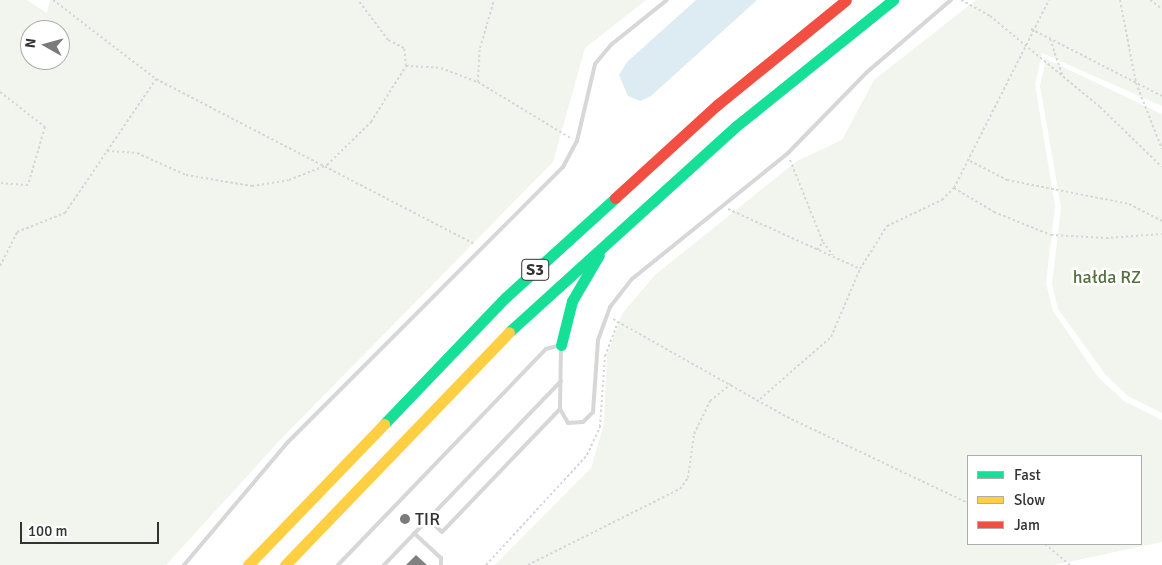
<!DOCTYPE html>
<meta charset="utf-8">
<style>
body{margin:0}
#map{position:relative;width:1162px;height:565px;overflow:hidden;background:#fff;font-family:Signika,sans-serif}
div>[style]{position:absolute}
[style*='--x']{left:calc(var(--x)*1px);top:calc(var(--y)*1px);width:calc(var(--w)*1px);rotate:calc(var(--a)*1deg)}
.green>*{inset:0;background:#f1f5ed}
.water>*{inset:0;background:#ddebf3}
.building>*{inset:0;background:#818181}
.path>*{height:2px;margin-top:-1px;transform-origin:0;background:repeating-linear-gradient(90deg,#d6d6d6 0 2.5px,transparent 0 5px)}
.lane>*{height:4px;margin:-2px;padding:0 2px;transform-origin:2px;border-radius:2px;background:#d7d7d7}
.fast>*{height:11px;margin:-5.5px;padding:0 5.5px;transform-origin:5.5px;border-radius:5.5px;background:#16e098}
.slow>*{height:11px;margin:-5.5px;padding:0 5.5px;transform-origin:5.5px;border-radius:5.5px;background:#ffcf43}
.jam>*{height:11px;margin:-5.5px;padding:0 5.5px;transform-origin:5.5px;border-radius:5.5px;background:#f24e42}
.dots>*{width:14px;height:14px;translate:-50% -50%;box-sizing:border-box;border:2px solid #fff;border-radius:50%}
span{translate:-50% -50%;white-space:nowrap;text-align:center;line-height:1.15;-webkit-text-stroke:5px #fff;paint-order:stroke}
.shield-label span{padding:1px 4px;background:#fff;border:1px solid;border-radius:4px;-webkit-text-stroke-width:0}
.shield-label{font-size:16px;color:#333;font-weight:700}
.park-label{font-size:18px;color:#56703f}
.poi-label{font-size:18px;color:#333}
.left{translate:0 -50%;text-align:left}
.legend{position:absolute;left:967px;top:455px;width:175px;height:90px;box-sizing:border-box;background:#fff;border:1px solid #adadad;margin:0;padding:6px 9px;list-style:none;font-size:15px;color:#333}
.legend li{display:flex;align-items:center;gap:10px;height:25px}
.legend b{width:25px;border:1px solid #adadad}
.north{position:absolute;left:20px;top:20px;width:50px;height:50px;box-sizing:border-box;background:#fff;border:1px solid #adadad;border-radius:50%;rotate:277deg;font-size:14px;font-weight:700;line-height:20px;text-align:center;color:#333}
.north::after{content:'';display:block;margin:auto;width:18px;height:22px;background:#7a7a7a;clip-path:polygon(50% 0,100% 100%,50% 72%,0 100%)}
.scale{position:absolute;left:20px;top:522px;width:139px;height:22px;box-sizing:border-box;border:2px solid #333;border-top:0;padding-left:6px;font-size:15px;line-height:18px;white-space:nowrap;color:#333;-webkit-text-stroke:4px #fff;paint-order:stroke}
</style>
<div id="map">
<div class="green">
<div style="clip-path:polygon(evenodd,0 0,27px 0,47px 13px,50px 0,646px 0,585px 48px,553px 162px,281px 439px,166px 565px,0 565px,0 0,30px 30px,60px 30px,60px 60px,30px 60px,30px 30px)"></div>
<div style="clip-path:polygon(evenodd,976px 0,1162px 0,1162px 106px,1042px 53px,1035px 84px,1055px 206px,1046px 283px,1053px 311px,1098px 377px,1124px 401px,1162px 420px,1162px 542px,1054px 565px,495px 565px,591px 468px,604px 424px,607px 355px,622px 314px,655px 275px,797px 161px,842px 140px,874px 80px,976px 0,1141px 456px,1141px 544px,968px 544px,968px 456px,1141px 456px)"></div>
<div style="clip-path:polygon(1046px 59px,1162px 114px,1162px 413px,1128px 396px,1105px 374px,1058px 309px,1052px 284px,1061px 207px,1040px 86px)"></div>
</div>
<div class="water">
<div style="clip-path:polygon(696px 0,757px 0,651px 96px,640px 101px,628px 96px,619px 75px,627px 62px)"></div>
</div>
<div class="building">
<div style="clip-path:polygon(416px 555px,427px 565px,406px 565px)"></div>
</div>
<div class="path">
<div style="--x:53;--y:0;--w:130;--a:37.5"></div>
<div style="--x:156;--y:79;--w:360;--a:27.4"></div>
<div style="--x:961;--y:0;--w:33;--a:29"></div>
<div style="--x:990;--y:16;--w:143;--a:39.6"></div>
<div style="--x:1100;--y:107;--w:86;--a:44.1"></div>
<div style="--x:1120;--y:0;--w:85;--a:79.1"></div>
<div style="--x:1136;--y:83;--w:71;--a:68.5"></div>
<div style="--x:1150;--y:0;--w:15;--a:37"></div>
<div style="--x:1031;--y:29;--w:147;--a:27.1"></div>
<div style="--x:1050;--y:39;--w:40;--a:71.1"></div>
<div style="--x:406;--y:66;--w:35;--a:3"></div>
<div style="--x:441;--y:68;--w:40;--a:21"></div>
<div style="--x:478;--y:82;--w:110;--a:31.2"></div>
<div style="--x:478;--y:82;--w:34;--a:-87"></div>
<div style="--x:480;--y:48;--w:50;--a:-73.7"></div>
<div style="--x:0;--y:92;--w:57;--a:37.9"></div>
<div style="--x:45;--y:127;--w:60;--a:106.3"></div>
<div style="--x:28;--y:185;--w:28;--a:-176"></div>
<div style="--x:107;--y:151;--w:30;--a:4"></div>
<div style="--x:137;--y:153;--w:54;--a:24.2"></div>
<div style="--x:186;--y:175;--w:67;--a:9.5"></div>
<div style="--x:252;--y:186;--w:37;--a:-9"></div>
<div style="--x:289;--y:180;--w:41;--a:-21.5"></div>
<div style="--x:327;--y:165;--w:62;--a:-44.3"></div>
<div style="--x:371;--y:122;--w:66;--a:-58"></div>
<div style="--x:406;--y:66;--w:18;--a:-96"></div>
<div style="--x:404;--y:48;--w:18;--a:-153"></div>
<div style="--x:388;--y:40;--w:50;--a:-126.9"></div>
<div style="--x:790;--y:160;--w:88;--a:68.1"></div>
<div style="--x:823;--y:242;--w:16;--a:52"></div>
<div style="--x:970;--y:161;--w:42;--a:27.2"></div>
<div style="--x:1007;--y:180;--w:124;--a:11.1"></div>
<div style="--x:1129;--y:204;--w:37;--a:27"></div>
<div style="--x:954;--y:188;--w:47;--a:31"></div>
<div style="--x:994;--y:212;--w:61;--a:22"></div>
<div style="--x:1051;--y:235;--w:55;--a:3.1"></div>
<div style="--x:1106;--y:238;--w:56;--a:-4.1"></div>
<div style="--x:728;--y:209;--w:145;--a:24.4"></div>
<div style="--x:817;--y:250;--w:10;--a:-53"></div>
<div style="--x:0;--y:266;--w:38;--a:-63"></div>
<div style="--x:17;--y:232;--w:52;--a:-21.6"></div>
<div style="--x:65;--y:213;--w:162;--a:-55.8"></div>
<div style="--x:613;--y:319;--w:200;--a:29.4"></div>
<div style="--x:787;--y:417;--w:200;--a:25.4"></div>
<div style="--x:760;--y:399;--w:94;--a:-41.1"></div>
<div style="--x:831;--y:337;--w:74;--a:-66.9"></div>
<div style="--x:860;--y:269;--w:51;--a:-57.9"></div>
<div style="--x:887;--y:226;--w:61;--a:-25.3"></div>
<div style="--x:942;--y:200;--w:17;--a:-45"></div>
<div style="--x:954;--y:188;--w:211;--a:-63.2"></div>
<div style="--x:1045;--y:544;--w:33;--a:40"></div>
<div style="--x:486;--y:565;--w:149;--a:-47.4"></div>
<div style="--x:587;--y:455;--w:31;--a:-65"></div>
<div style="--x:600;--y:427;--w:71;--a:-86"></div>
<div style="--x:605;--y:356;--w:36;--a:-69"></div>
<div style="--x:528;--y:565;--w:170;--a:-26.6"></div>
<div style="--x:680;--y:489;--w:14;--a:-54"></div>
<div style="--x:688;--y:478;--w:44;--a:-82.2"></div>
<div style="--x:694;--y:434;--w:37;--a:-64"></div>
<div style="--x:710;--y:401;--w:27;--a:-39"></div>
</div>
<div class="lane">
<div style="--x:560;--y:409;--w:16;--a:60"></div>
<div style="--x:568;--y:423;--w:15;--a:-4"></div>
<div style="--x:583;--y:422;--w:14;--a:-45"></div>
<div style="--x:593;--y:412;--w:72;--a:-86"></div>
<div style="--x:598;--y:340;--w:35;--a:-70"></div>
<div style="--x:610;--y:307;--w:36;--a:-52"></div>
<div style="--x:632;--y:279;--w:201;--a:-38.9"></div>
<div style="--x:788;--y:153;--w:112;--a:-45.7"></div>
<div style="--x:866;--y:73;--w:112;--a:-40.7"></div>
<div style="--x:414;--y:533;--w:37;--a:43"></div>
<div style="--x:441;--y:558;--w:7;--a:90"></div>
<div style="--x:184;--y:565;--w:161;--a:-49.8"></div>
<div style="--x:288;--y:442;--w:389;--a:-45"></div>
<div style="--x:563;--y:167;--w:30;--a:-62"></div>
<div style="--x:577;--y:141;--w:79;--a:-76.8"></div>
<div style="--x:595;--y:64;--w:26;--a:-50"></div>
<div style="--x:612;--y:44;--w:70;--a:-38.7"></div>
<div style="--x:338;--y:565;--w:300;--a:-46.1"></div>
<div style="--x:546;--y:349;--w:16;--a:-15"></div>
<div style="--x:561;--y:345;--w:64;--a:90.9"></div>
<div style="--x:560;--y:409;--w:170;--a:133.8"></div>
<div style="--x:442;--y:532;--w:19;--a:-137"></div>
<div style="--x:384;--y:565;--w:255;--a:-46.1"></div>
</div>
<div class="fast">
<div style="--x:509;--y:332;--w:305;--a:-42.2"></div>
<div style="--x:735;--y:127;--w:203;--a:-38.8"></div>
<div style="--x:561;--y:345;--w:45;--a:-76"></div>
<div style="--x:572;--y:301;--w:53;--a:-59.6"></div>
<div style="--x:384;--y:424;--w:176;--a:-46.2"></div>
<div style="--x:506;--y:297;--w:147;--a:-42.2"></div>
</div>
<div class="slow">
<div style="--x:248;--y:565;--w:196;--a:-46"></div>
<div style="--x:285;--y:565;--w:323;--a:-46.1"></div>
</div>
<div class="jam">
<div style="--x:615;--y:198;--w:138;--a:-42.4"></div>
<div style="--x:717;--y:105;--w:166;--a:-39.1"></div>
</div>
<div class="dots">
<div style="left:405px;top:519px;background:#7a7a7a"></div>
</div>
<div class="shield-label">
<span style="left:535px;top:270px">S3</span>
</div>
<div class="park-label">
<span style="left:1107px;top:277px">hałda RZ</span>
</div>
<div class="poi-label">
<span class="left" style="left:415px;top:519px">TIR</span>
</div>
<ul class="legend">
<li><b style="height:6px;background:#16e098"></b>Fast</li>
<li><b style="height:6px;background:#ffcf43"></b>Slow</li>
<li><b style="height:6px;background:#f24e42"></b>Jam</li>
</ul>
<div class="north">N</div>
<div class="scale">100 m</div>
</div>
